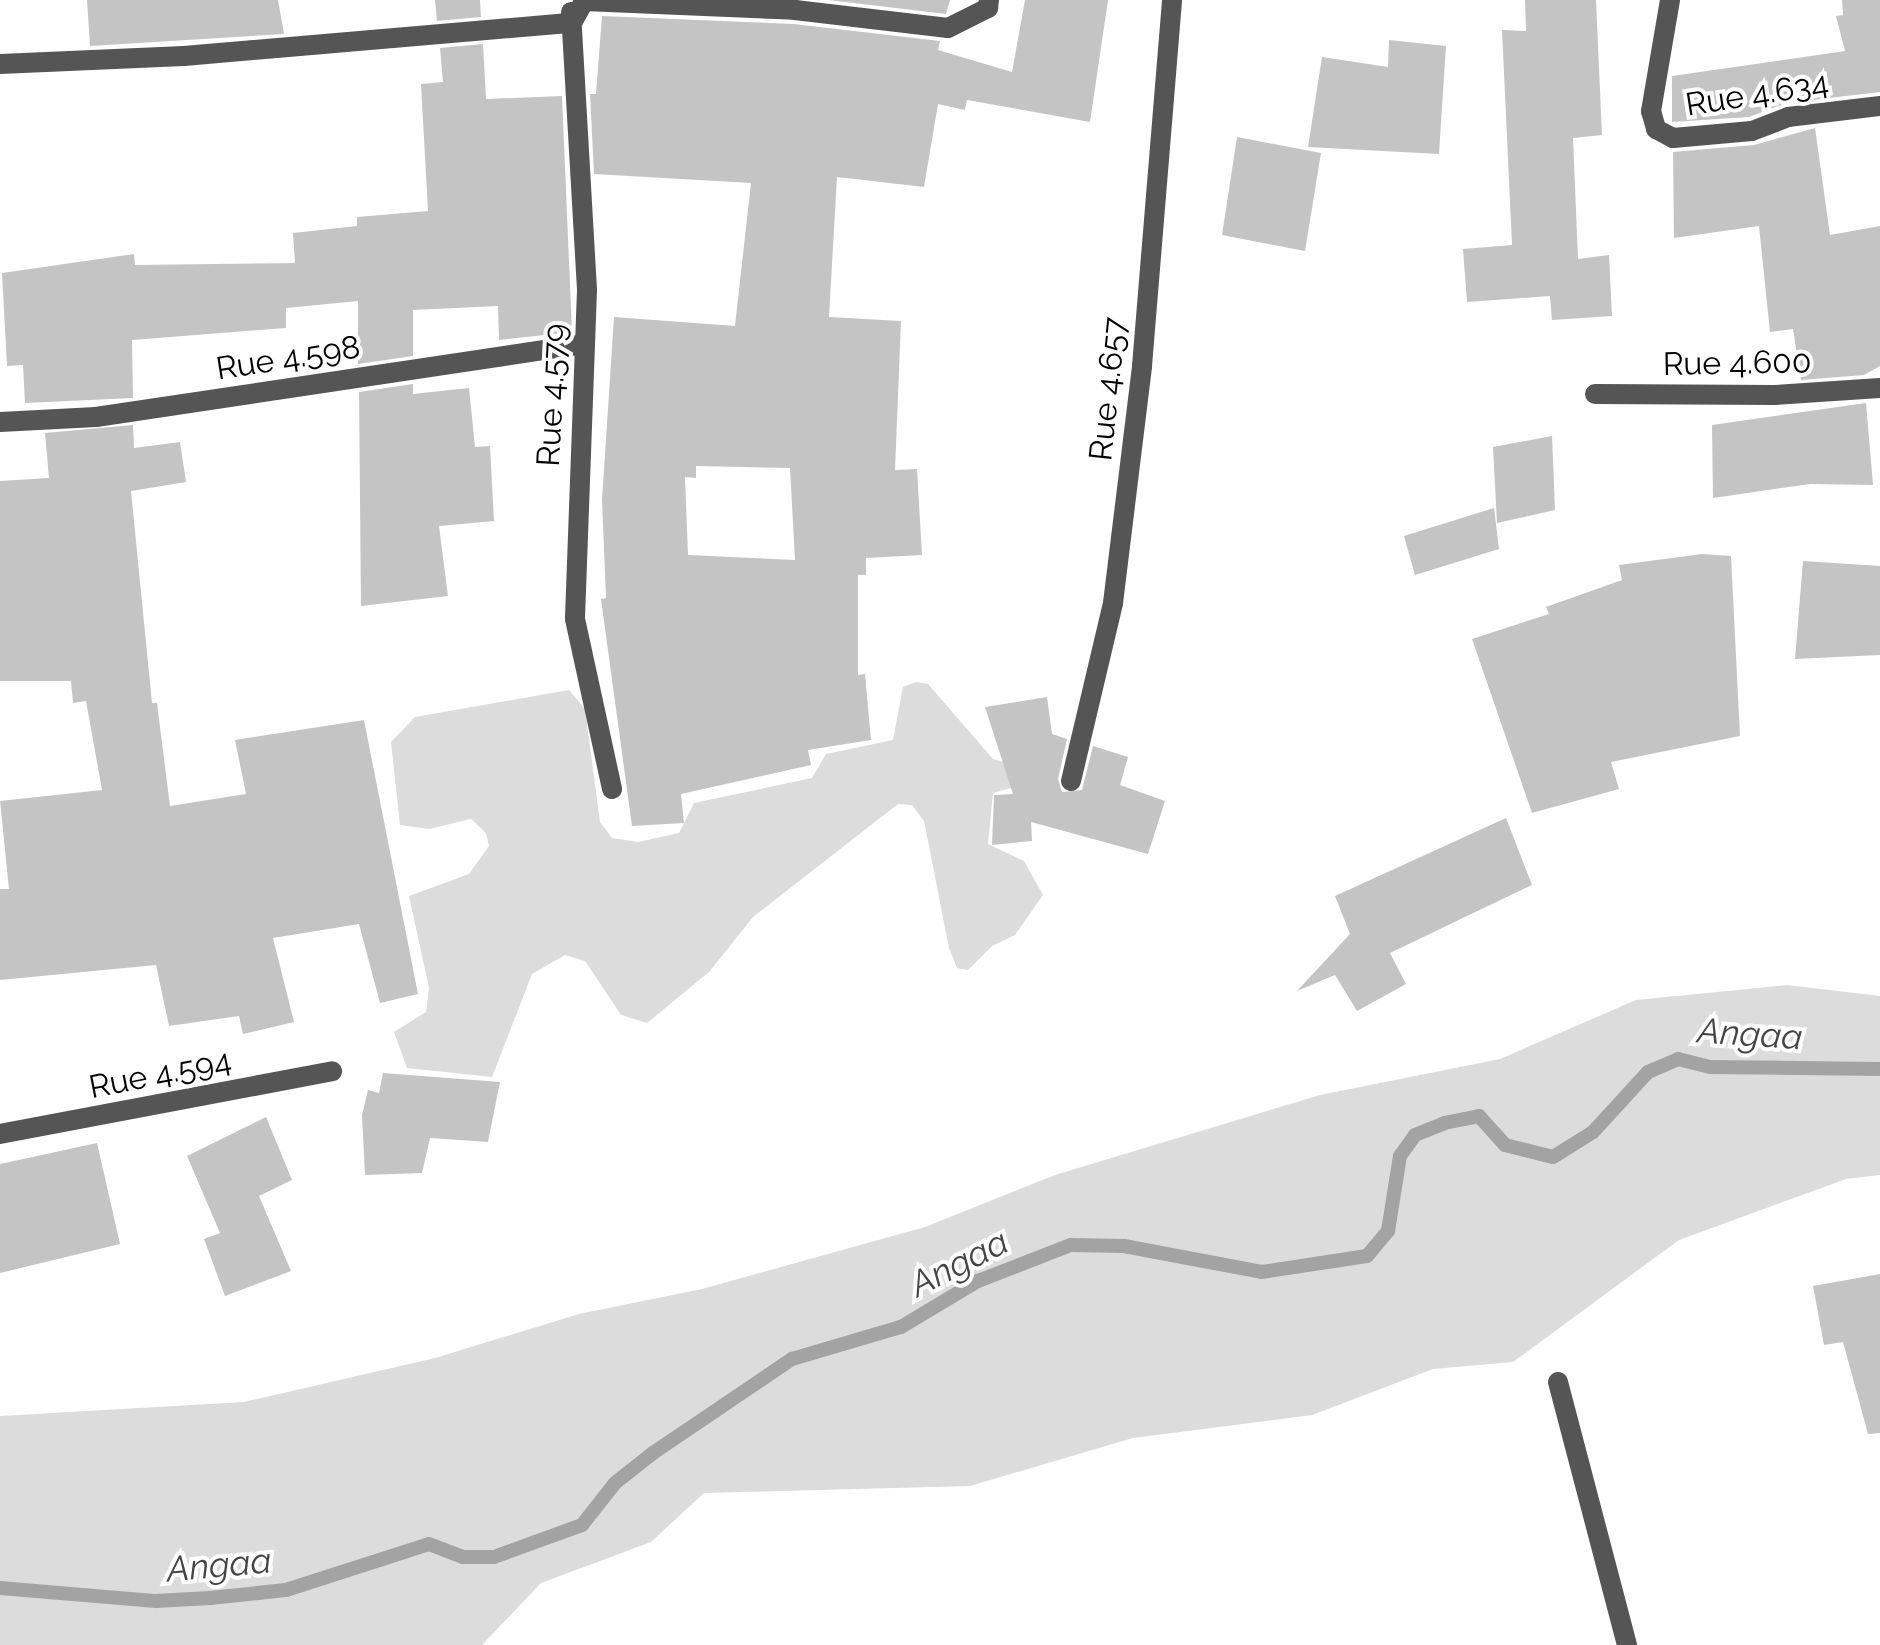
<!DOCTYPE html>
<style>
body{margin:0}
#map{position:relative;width:1880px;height:1645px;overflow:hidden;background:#fff;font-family:Raleway,sans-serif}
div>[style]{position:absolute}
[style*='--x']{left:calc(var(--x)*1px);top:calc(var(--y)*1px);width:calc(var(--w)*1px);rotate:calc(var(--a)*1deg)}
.green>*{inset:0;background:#dcdcdc}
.stream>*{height:14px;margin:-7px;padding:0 7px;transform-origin:7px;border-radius:7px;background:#a3a3a3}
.building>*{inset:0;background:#c4c4c4}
.street>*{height:20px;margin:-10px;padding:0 10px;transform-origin:10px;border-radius:10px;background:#555}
span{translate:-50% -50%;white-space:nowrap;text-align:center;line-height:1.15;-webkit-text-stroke:8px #fff;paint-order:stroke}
.street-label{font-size:32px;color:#000}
.water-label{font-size:35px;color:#444;font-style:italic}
</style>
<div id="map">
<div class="green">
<div style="clip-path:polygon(916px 682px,928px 684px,993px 759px,1036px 771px,1036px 781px,993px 793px,988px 844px,1024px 861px,1043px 895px,1015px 935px,992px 946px,968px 970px,957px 968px,949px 948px,924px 821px,912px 805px,898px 804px,753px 917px,709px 972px,647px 1023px,621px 1015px,585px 961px,565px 955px,532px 974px,492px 1077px,407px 1068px,394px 1032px,426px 1012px,429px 988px,409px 896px,469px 874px,489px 846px,486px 833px,471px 819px,429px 829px,400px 825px,391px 742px,415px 717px,569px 690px,585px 709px,600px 822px,612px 838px,638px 842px,679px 833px,694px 803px,812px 778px,826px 754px,893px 740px,903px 687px)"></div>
<div style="clip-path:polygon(1787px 985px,1880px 996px,1880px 1175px,1846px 1179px,1679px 1240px,1513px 1362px,1433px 1369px,1312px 1415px,1133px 1438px,970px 1486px,704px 1493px,651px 1542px,541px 1583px,482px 1645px,0 1645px,0 1416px,244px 1402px,435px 1358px,579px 1314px,702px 1289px,925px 1227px,1055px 1175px,1320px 1095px,1500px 1059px,1636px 1000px)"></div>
</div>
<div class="stream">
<div style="--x:0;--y:1588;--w:157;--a:4.8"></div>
<div style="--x:156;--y:1601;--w:54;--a:-3.2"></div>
<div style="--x:210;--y:1598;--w:76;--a:-6"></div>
<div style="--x:286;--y:1590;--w:150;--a:-17.8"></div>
<div style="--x:429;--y:1544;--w:36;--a:21"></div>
<div style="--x:463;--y:1557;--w:31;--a:0"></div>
<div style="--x:494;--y:1557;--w:94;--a:-20"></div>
<div style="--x:582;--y:1525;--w:53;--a:-51.8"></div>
<div style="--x:615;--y:1483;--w:48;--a:-38.3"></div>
<div style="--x:653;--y:1453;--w:168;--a:-34.1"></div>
<div style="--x:792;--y:1359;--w:114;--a:-16.4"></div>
<div style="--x:901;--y:1327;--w:90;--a:-30.9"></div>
<div style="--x:978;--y:1281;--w:100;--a:-21.2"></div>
<div style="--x:1071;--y:1245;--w:53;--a:1.1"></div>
<div style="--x:1124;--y:1246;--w:140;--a:10.7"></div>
<div style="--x:1262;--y:1272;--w:106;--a:-8.7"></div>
<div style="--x:1367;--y:1256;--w:33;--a:-50"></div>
<div style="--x:1388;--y:1231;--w:76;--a:-80.9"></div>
<div style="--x:1400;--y:1156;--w:26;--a:-54"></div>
<div style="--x:1415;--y:1135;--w:31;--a:-22"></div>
<div style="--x:1444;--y:1123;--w:36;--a:-11"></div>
<div style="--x:1479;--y:1116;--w:39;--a:48"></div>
<div style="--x:1505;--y:1145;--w:49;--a:14"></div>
<div style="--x:1553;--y:1157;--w:47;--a:-32"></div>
<div style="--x:1593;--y:1132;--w:81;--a:-47.5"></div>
<div style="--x:1648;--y:1072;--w:33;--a:-23"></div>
<div style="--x:1678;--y:1059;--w:33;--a:14"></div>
<div style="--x:1710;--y:1067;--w:170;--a:0.7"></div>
</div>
<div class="building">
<div style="clip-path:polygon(87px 0,278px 0,284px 34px,90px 46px)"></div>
<div style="clip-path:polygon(435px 0,480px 0,481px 17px,437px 21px)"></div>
<div style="clip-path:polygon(828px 0,950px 0,946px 14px)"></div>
<div style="clip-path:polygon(evenodd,1025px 0,1108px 0,1090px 122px,967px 100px,965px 110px,938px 104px,924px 187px,837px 177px,829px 317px,901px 321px,895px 470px,917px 469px,922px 555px,866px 558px,866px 575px,858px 575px,858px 675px,865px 674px,871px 740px,808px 750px,811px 765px,681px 794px,684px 823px,632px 826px,601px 599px,606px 598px,602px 500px,614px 317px,735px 326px,751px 183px,594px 174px,590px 94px,596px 94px,602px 16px,794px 24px,940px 41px,938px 50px,1012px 72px,1025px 0,696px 466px,790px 468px,795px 560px,688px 555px,685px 477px,696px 478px,696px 466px)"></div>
<div style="clip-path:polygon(1525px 0,1596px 0,1602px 135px,1573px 138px,1578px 259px,1609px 255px,1612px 316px,1552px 320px,1550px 296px,1467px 302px,1463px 249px,1512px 245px,1502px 30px,1526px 31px)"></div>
<div style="clip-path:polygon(1842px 0,1880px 0,1880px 92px,1786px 103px,1749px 117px,1672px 122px,1672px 76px,1845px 51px,1836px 16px,1843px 15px)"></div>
<div style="clip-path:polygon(1389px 40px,1446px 46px,1439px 154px,1308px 147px,1322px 57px,1388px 67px)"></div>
<div style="clip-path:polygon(483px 44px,486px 99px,562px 96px,572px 332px,499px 340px,498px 306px,413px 310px,413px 356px,358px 364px,358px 301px,286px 308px,286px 328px,132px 340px,133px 398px,25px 403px,23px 365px,7px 366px,2px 273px,134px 254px,135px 265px,295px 263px,293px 233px,357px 226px,357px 217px,428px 211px,421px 84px,443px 82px,440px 48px)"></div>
<div style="clip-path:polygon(1815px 128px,1830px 235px,1880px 226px,1880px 366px,1864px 375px,1801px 380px,1793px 329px,1770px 332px,1759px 226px,1674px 238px,1673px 152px,1754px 145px)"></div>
<div style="clip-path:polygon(1237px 137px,1321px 153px,1305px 251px,1222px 235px)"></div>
<div style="clip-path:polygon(413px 384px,413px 394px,469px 388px,475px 447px,490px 446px,494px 521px,439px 526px,448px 596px,361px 606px,359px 392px)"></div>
<div style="clip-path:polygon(1866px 403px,1873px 485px,1810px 484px,1713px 498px,1712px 425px)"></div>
<div style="clip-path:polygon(133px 425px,134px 448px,180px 442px,186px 482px,131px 491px,152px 703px,157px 703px,170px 806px,246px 794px,235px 740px,364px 720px,418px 994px,380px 1003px,359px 924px,273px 938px,294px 1022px,243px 1034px,239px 1016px,169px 1026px,156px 965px,0 980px,0 889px,9px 889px,0 801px,102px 790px,86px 701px,73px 703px,71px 681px,0 681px,0 481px,49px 478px,45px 433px)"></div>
<div style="clip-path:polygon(1552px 436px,1555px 510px,1497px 523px,1493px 447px)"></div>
<div style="clip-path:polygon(1494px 508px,1499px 549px,1415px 575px,1404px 536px)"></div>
<div style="clip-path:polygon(1702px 554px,1731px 556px,1740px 736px,1611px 762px,1619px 789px,1532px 813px,1472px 639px,1549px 614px,1546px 607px,1622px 580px,1619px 565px)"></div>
<div style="clip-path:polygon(1803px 561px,1880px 566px,1880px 655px,1795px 659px)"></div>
<div style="clip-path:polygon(1047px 697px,1052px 734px,1067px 739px,1058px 779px,1062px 792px,1082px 790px,1093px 746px,1128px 757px,1120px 785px,1165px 801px,1148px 854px,1031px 822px,1032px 841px,992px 845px,994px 795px,1013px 794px,985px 707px)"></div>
<div style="clip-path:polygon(1506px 818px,1532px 885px,1390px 953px,1406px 984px,1357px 1011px,1335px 975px,1297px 991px,1350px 934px,1335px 896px)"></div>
<div style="clip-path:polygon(383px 1073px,500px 1082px,488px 1142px,430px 1138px,422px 1173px,365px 1175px,362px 1115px,368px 1090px,379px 1093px)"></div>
<div style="clip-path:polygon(266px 1117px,292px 1180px,259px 1196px,291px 1271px,225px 1296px,204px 1239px,220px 1233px,187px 1156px)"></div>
<div style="clip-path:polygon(97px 1143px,120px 1244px,0 1273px,0 1164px)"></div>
<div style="clip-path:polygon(1880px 1274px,1880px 1433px,1868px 1434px,1843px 1342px,1824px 1345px,1813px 1286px)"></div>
</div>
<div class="street">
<div style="--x:1670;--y:0;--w:113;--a:99.7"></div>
<div style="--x:1651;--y:111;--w:19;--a:74"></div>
<div style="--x:1656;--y:129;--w:19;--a:28"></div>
<div style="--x:1673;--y:138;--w:79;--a:-5.1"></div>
<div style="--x:1752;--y:131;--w:39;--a:-21"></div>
<div style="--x:1788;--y:117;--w:93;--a:-6.8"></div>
<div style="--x:571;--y:12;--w:278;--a:86.7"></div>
<div style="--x:587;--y:290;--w:329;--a:92.1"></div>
<div style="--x:575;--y:619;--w:174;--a:77.7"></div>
<div style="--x:0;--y:64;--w:184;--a:-2.5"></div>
<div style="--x:184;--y:56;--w:389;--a:-4.9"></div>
<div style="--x:572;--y:23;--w:25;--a:-61"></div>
<div style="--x:584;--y:1;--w:211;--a:2.4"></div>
<div style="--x:795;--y:10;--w:154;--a:6.7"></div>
<div style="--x:948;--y:28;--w:45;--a:-26.6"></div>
<div style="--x:988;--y:8;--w:8;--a:-83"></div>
<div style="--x:1595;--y:394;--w:180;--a:0.3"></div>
<div style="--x:1775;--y:395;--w:105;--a:-3.8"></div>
<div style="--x:0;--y:422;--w:96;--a:-3"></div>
<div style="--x:96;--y:417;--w:494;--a:-8.5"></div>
<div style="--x:1071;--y:781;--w:183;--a:-76.7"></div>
<div style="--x:1113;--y:603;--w:239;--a:-83"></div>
<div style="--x:1142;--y:366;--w:367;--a:-85.3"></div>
<div style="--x:0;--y:1134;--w:338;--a:-10.7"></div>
<div style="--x:1558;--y:1382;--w:272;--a:75.3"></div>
</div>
<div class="street-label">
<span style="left:1757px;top:94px;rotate:-9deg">Rue 4.634</span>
<span style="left:288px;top:358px;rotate:-9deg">Rue 4.598</span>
<span style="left:1737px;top:363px;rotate:-1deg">Rue 4.600</span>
<span style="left:1108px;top:389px;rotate:-84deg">Rue 4.657</span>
<span style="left:552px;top:395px;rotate:-87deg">Rue 4.579</span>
<span style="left:160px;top:1074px;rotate:-11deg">Rue 4.594</span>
</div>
<div class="water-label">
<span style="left:1750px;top:1034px;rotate:4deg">Angaa</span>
<span style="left:959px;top:1263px;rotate:-27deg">Angaa</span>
<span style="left:219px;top:1565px;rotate:-5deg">Angaa</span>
</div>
</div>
